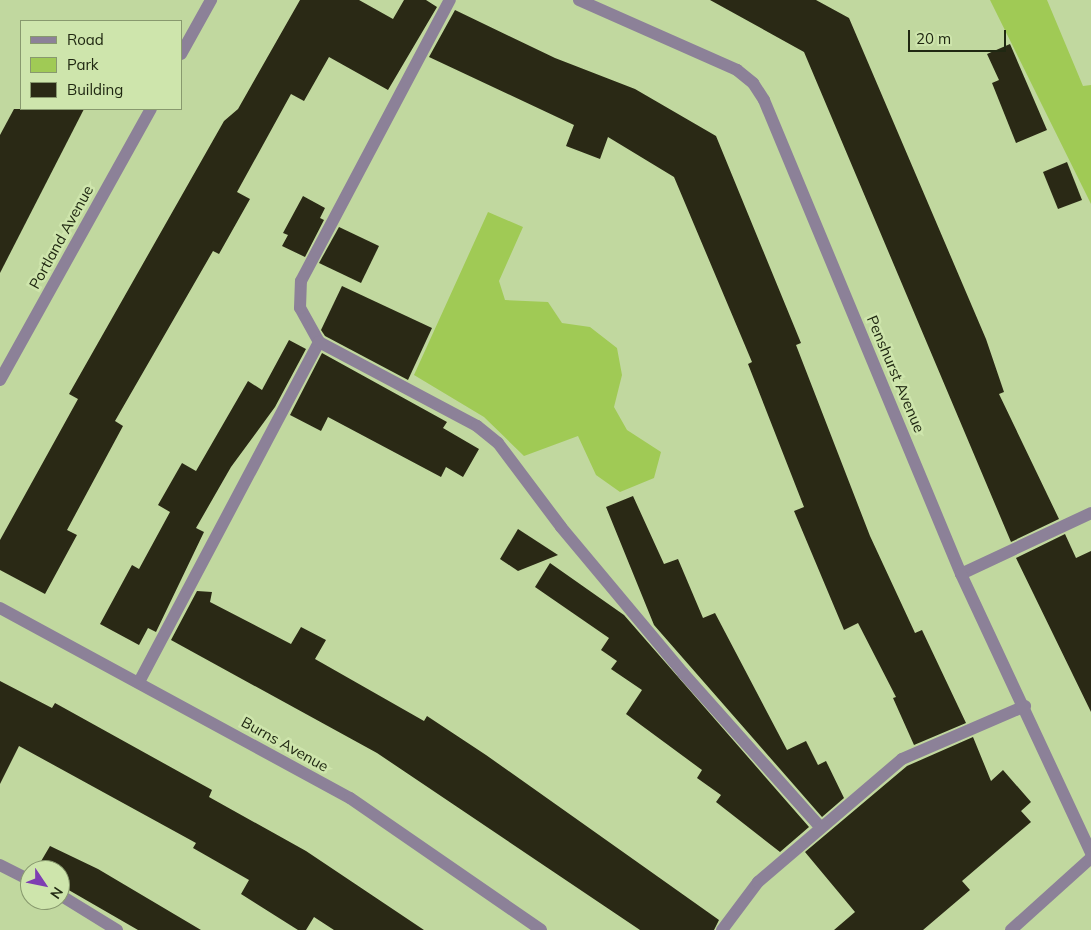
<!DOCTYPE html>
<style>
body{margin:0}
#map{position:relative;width:1091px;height:930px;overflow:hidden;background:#c1d89f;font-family:Mulish,sans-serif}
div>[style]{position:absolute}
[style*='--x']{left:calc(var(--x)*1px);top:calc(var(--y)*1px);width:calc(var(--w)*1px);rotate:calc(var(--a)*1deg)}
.green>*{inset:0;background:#a0ca55}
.building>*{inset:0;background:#2a2915}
.service>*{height:12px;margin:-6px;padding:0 6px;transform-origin:6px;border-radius:6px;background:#8c8198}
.minor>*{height:12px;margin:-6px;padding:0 6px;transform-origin:6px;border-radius:6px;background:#8c8198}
span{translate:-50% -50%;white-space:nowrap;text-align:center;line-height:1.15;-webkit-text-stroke:5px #cee5ac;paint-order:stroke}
.street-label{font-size:15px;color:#202812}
.legend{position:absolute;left:20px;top:20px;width:162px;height:90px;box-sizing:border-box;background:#cee5ac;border:1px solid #88996e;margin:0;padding:6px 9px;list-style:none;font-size:15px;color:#202812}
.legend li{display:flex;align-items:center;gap:10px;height:25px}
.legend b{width:25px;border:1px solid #88996e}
.north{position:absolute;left:20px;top:860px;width:50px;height:50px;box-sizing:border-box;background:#cee5ac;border:1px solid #88996e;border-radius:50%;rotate:124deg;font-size:14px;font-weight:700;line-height:20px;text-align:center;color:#202812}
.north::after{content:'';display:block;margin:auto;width:18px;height:22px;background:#7e3eb2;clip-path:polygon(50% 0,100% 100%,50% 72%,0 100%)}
.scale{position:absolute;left:908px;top:30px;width:98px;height:22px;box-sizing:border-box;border:2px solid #202812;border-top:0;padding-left:6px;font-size:15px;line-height:18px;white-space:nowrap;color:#202812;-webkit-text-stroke:4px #cee5ac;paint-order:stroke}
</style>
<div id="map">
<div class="green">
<div style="clip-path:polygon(990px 0,1047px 0,1083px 86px,1091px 85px,1091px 204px)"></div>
<div style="clip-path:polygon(488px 212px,523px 227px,499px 281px,505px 300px,548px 302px,562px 323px,590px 327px,617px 348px,622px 375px,614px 407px,627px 430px,661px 452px,654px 478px,620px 492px,596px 475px,578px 436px,524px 456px,484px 417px,414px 375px)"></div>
</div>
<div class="building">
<div style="clip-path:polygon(300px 0,359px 0,393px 19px,404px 0,426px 0,437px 7px,388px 90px,329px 57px,304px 101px,291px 94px,237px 192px,250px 199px,219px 254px,213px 251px,115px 421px,123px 426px,67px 530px,77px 535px,45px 594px,0 570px,0 540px,78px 399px,69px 394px,224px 121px,238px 109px)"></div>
<div style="clip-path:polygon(710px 0,816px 0,849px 18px,986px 339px,1004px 392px,999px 394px,1059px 519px,1011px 542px,804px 52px)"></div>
<div style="clip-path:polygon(455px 10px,555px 58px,635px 89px,716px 136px,801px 343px,796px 345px,870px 536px,915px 633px,922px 630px,966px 723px,914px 745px,893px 698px,896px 697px,858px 623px,844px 630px,794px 511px,804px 507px,748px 364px,752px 362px,674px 177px,608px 137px,600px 159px,566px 146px,574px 125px,429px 57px)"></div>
<div style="clip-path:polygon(1010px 44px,1047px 130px,1016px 143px,992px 83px,999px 80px,987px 54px)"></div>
<div style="clip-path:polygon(14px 109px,84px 109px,0 273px,0 135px)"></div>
<div style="clip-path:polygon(1067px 162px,1082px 200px,1058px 209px,1043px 172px)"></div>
<div style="clip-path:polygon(303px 196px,325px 208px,320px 218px,324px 220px,305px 257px,282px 246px,288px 235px,283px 233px)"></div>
<div style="clip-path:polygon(339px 227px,379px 246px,361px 283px,319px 263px)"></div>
<div style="clip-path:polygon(342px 286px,432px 328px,408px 380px,325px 336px,321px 330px)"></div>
<div style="clip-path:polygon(289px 340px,306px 349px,275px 407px,231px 467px,196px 528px,204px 532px,156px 632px,148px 628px,139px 645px,100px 624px,132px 565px,139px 569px,170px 512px,158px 505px,182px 463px,196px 471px,248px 381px,262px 390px)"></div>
<div style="clip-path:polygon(322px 353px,447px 422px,443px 428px,479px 449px,463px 477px,446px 467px,441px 477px,328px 417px,321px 431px,290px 415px)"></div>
<div style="clip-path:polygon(633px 496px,664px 564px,678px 559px,703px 618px,715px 613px,787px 750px,806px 741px,818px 765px,826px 761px,844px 798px,822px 817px,654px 625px,606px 507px)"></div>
<div style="clip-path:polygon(518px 529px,558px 555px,518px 571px,500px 559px)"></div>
<div style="clip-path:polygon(1065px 534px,1076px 558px,1091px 551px,1091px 712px,1016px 558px)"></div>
<div style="clip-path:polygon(550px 563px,624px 615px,809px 827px,780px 852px,716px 802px,721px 795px,697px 778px,702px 770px,626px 714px,642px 690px,611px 669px,617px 661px,601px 650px,609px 638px,535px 587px)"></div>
<div style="clip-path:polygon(197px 591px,212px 592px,210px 602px,291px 644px,301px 627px,326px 640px,315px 659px,424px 721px,427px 716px,486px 755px,719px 920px,714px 930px,640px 930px,377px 753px,171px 640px)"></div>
<div style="clip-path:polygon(0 681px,52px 708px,55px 703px,212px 790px,209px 797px,306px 851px,424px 930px,334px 930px,314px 917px,306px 930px,298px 930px,241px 894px,249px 880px,193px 848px,196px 843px,19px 746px,0 784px)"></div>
<div style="clip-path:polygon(973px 737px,991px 781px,1003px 770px,1031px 802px,1021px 811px,1031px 822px,962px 881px,970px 890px,923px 930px,834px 930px,855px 912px,805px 852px,907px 766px)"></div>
<div style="clip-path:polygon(50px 846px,98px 869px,201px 930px,138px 930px,60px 885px,60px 870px,37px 868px)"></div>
</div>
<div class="service">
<div style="--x:319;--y:342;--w:39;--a:-119"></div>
<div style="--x:300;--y:308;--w:27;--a:-88"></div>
<div style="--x:301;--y:281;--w:318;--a:-62.1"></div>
<div style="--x:961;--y:574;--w:144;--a:-25.1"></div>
<div style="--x:139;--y:682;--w:385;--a:-62.1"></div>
<div style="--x:319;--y:342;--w:179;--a:28"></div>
<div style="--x:477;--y:426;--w:27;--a:39"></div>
<div style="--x:498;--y:443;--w:105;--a:53.1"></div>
<div style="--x:561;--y:527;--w:190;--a:50.1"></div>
<div style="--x:683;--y:673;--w:206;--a:48.3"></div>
<div style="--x:0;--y:865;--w:34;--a:27"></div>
<div style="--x:60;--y:895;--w:67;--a:31.6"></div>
<div style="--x:722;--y:930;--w:60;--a:-53.1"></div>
<div style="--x:758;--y:882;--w:189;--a:-40.5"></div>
<div style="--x:902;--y:759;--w:134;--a:-23.3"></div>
</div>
<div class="minor">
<div style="--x:579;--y:0;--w:173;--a:23.9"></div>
<div style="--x:737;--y:70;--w:21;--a:39"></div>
<div style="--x:753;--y:83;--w:20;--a:57"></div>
<div style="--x:764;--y:100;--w:513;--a:67.43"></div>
<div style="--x:961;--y:574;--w:308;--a:65"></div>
<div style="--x:181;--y:54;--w:62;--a:-60.9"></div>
<div style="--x:0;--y:380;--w:310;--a:-60.9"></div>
<div style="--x:0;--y:608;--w:398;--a:28.5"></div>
<div style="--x:350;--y:798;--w:232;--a:34.6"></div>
<div style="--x:1011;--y:930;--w:108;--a:-42"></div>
</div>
<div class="street-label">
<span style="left:61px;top:237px;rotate:-61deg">Portland Avenue</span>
<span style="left:896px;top:374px;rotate:67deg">Penshurst Avenue</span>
<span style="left:285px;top:744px;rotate:29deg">Burns Avenue</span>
</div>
<ul class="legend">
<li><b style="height:6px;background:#8c8198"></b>Road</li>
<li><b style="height:14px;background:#a0ca55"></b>Park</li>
<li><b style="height:14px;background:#2a2915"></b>Building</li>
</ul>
<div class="north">N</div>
<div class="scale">20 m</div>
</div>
